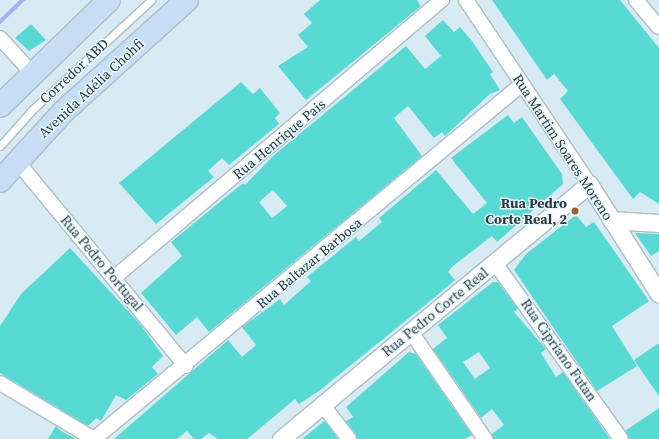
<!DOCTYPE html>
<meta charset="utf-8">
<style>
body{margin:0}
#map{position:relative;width:659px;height:439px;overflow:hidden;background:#d9ebf2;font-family:"Source Serif 4",serif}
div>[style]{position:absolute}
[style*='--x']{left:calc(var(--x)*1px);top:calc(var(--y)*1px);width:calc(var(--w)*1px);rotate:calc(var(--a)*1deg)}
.stream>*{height:3.5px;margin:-1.75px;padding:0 1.75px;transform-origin:1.75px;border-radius:1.75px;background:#a9adfe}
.building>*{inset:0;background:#56dad3}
.roads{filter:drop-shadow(1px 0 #aebfc5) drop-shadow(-1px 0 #aebfc5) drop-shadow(0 1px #aebfc5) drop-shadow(0 -1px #aebfc5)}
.service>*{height:7px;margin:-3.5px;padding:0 3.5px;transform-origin:3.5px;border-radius:3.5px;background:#fff}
.minor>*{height:14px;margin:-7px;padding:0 7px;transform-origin:7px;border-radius:7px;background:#fff}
.tertiary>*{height:17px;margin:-8.5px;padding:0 8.5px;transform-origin:8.5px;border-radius:8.5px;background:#fff}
.trunk>*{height:22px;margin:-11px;padding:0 11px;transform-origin:11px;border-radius:11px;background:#c7def6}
.dots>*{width:11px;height:11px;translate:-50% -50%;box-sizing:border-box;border:2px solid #e6f9ff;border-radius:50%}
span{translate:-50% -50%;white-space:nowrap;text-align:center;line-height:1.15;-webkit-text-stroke:3px #e6f9ff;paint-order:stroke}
.street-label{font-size:14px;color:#32393c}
.poi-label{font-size:14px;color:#32393c;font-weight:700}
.right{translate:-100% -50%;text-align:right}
</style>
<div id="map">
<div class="stream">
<div style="--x:0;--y:22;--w:32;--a:-44"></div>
</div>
<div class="building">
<div style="clip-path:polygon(320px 0,417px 0,421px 6px,306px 100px,278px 66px,308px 47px,298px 35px,312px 23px,304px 14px)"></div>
<div style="clip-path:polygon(492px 0,620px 0,659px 48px,659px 204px,640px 192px,633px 199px,560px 99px,568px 91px,554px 74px,547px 80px)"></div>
<div style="clip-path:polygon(evenodd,443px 20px,454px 32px,460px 27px,472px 41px,493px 72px,490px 74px,500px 90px,490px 94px,445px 136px,442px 132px,434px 138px,408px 106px,394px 118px,422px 156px,209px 332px,197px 317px,176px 335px,141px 293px,182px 256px,171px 242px,243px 183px,245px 185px,273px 156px,406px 46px,425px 69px,441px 56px,425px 36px,443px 20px,273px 190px,287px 206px,272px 218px,259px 202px,273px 190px)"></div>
<div style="clip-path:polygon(31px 24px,46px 40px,29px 51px,15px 38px)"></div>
<div style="clip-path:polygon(241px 82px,253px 94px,260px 88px,280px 113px,275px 118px,279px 124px,229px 165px,222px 158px,208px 171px,214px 177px,156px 224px,119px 183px)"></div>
<div style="clip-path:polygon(508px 115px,514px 123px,522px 117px,562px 174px,563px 184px,497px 242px,492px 236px,453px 266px,448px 272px,455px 280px,441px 292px,319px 391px,299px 404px,295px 399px,247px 439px,218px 439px,209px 433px,201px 439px,194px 439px,187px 431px,177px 439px,114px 439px,228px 340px,242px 357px,256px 345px,242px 327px,280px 299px,284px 305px,311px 281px,307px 277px,356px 237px,359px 241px,382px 222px,379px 218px,436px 170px,473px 214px,487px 203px,451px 158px)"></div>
<div style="clip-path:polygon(576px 215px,586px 227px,594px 222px,649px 301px,612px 326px,637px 366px,597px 391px,514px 270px,526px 254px)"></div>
<div style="clip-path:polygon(635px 233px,659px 234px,659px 251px,651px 256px)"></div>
<div style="clip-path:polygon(70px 248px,140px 324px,163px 356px,152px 367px,158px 374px,126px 400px,116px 395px,101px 421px,96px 418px,88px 426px,0 373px,0 326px,21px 294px)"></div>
<div style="clip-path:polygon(evenodd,493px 282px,498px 282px,518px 309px,514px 312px,546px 349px,541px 353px,556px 377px,563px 372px,610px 439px,493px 439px,492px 434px,504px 425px,492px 409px,481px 418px,433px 349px,447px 338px,438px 325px,493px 282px,479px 352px,490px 368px,475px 379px,463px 362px,479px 352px)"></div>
<div style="clip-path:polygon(659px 343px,659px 396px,634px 360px)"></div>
<div style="clip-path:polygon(409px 352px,416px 354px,472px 435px,465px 439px,357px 439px,346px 421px,353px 417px,346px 407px)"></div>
<div style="clip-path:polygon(659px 408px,659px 439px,629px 439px,625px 431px)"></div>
<div style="clip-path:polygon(325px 421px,338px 439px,302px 439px,323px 422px)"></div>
<div style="clip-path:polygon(56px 426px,61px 431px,76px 439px,48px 439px)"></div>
</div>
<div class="roads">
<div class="service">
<div style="--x:0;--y:146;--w:50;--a:-48.3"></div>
<div style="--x:33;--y:109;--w:161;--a:-42.7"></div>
</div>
<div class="minor">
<div style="--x:466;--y:0;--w:221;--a:56.2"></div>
<div style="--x:636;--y:0;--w:35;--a:50"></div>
<div style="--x:0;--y:38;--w:49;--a:47.5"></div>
<div style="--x:16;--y:160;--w:267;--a:50.5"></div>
<div style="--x:495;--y:263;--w:216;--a:54.4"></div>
<div style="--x:115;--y:277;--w:429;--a:-40.3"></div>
<div style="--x:411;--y:332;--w:130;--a:55.3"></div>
<div style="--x:0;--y:383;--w:109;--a:30.8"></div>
<div style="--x:322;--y:404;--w:44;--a:52.4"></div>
<div style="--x:94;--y:439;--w:556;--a:-39.67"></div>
</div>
<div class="tertiary">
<div style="--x:611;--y:220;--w:48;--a:3.6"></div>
<div style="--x:281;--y:439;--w:400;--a:-39.6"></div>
<div style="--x:589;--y:184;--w:130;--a:57.5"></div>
</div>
<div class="trunk">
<div style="--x:0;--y:106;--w:152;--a:-44.2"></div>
<div style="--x:0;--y:181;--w:93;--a:-47.6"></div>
<div style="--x:63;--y:112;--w:167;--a:-42.1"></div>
</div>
</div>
<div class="dots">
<div style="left:575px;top:211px;background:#9b641e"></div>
</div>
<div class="street-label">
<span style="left:74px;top:71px;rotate:-43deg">Corredor ABD</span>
<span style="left:91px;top:88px;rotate:-43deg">Avenida Adélia Chohfi</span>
<span style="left:279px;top:139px;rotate:-40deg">Rua Henrique Pais</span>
<span style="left:563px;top:147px;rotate:57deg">Rua Martim Soares Moreno</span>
<span style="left:102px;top:263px;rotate:50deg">Rua Pedro Portugal</span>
<span style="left:309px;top:263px;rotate:-40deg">Rua Baltazar Barbosa</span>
<span style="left:435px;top:312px;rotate:-39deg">Rua Pedro Corte Real</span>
<span style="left:559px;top:350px;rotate:55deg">Rua Cipriano Futan</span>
</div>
<div class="poi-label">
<span class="right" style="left:567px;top:211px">Rua Pedro<br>Corte Real, 2</span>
</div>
</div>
